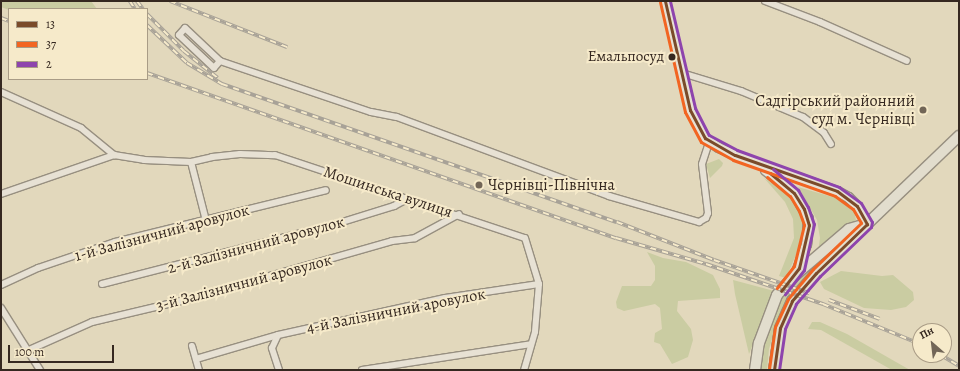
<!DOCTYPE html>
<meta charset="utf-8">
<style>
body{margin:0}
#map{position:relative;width:960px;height:371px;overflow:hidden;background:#e2d8bc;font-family:Alegreya,serif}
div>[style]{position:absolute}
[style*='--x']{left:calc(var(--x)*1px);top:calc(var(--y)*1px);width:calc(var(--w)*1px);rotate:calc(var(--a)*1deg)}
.green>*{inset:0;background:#cacca2}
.roads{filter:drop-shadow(1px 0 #978f80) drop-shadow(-1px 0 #978f80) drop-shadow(0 1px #978f80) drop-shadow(0 -1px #978f80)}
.minor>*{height:6px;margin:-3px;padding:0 3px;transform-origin:3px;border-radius:3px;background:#e7e1d4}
.secondary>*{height:9px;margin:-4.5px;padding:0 4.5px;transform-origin:4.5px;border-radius:4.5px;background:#e7e1d4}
.trunk>*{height:10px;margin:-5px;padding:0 5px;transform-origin:5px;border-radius:5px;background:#e2ddcd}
.rail>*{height:3.5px;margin-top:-1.75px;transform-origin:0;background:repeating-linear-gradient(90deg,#f6eaca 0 6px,#a8a297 0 12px);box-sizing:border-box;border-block:1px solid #a8a297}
.bus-1>*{height:3px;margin:-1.5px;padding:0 1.5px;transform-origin:1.5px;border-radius:1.5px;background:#7a4b2a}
.bus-2>*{height:3px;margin:-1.5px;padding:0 1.5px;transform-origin:1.5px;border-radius:1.5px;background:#f26522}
.bus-3>*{height:3px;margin:-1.5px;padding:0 1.5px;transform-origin:1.5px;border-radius:1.5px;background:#8e44ad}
.dots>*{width:11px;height:11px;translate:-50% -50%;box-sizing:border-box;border:2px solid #f6eaca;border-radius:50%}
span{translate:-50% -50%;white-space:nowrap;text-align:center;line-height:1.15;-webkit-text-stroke:4px #f6eaca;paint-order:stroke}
.bus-label{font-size:15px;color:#352820}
.right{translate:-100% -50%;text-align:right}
.poi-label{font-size:16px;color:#352820}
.left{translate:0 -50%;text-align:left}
.street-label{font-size:16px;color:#352820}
.frame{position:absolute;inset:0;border:2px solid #352820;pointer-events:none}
.legend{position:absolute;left:8px;top:8px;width:140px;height:72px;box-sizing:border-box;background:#f6eaca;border:1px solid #a99c86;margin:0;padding:5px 7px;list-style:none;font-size:12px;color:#352820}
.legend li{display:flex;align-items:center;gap:8px;height:20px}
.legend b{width:20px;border:1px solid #a99c86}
.north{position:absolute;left:912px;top:323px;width:40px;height:40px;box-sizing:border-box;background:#f6eaca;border:1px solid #a99c86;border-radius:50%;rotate:332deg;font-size:11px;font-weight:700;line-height:16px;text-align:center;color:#352820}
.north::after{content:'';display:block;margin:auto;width:14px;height:18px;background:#726657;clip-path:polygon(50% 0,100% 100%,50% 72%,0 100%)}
.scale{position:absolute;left:8px;top:345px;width:106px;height:18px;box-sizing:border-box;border:2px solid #352820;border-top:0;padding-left:5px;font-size:12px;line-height:14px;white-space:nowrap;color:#352820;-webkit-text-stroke:3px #f6eaca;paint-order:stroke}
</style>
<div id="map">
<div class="green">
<div style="clip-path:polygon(1px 1px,91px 1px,97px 9px,9px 10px,1px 7px)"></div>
<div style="clip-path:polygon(719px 159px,723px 163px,722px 166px,710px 178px,706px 164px)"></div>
<div style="clip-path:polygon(764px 178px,787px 193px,804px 221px,802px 241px,786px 278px,779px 276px,794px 238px,793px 219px,785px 202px)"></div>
<div style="clip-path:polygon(798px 187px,836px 198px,849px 204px,854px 211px,856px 220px,818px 252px,820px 238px,817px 220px)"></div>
<div style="clip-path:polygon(852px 231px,790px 296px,780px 314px,769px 349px,767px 370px,760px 370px,769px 324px,785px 293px,814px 262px)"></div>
<div style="clip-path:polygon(647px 252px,663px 258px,686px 262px,713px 275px,720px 289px,720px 298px,678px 301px,677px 311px,691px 329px,693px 340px,688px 357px,672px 364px,660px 344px,654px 342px,655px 333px,662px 329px,660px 308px,655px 304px,624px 311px,617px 308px,616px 302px,622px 286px,651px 286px,655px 280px,655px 266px)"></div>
<div style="clip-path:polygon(841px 271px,882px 276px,893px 275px,913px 292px,914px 300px,906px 307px,891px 310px,864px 308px,824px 289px,820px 282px)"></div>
<div style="clip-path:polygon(733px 280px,774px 291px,749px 354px,735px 294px)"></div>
<div style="clip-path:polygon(812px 322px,820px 322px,847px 334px,910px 370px,892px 370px,821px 330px,808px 329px)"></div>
</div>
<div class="roads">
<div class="minor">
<div style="--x:765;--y:1;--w:59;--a:20.9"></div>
<div style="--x:820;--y:22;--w:95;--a:24.1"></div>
<div style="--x:220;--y:61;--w:9;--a:131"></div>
<div style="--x:214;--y:68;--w:48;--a:-136.7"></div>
<div style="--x:179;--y:35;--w:9;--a:-49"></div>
<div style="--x:185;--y:28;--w:48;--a:43.3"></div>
<div style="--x:220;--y:61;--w:159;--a:18.7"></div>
<div style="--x:371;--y:112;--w:26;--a:11"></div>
<div style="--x:397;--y:117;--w:226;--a:20.4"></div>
<div style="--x:609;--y:196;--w:94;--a:16.1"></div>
<div style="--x:699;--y:222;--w:8;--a:-30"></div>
<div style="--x:706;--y:218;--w:5;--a:-68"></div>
<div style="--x:708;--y:213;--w:49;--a:-97"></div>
<div style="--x:702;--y:164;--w:23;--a:-72"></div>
<div style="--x:682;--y:73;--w:62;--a:17"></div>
<div style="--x:741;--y:91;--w:67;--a:22.8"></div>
<div style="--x:803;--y:117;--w:26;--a:37"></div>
<div style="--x:824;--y:133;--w:13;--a:58"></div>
<div style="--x:1;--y:92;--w:88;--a:24.2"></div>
<div style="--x:81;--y:128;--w:43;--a:39.3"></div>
<div style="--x:114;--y:155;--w:30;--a:9"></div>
<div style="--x:144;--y:160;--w:47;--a:2.4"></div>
<div style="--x:191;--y:162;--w:22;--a:-13"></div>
<div style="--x:212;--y:157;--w:28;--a:-6"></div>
<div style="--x:240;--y:154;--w:35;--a:2"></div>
<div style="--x:275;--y:155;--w:263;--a:18.4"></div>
<div style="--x:525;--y:238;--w:48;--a:73.1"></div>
<div style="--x:539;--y:284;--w:48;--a:94.8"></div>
<div style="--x:535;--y:332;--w:40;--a:106"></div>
<div style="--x:191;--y:162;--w:61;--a:75.7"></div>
<div style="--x:1;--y:194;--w:120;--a:-19"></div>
<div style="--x:102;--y:284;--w:245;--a:-14.4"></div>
<div style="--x:339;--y:223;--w:58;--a:-17.2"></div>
<div style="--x:394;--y:206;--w:15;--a:-28"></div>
<div style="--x:1;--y:285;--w:41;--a:-24.7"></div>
<div style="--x:38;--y:268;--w:81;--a:-18.7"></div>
<div style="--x:115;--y:242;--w:217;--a:-13.8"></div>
<div style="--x:1;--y:308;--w:73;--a:57.8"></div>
<div style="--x:192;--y:346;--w:25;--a:74"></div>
<div style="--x:29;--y:350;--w:69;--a:-24"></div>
<div style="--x:92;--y:322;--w:100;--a:-13.3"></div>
<div style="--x:189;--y:299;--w:211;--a:-15.9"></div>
<div style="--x:392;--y:241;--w:23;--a:-7"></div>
<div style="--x:415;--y:238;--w:50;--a:-28.6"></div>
<div style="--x:196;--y:359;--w:85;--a:-16.3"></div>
<div style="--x:279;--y:370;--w:23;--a:-108"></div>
<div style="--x:272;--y:348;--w:14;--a:-65"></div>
<div style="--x:278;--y:335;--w:171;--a:-12.5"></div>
<div style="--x:445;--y:298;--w:95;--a:-8.5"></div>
<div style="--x:362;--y:370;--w:171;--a:-8.7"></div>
</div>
<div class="secondary">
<div style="--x:665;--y:1;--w:112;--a:77.1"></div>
<div style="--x:690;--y:110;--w:32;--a:62"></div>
<div style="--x:705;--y:138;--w:16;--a:35"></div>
<div style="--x:718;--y:147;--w:19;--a:25"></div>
<div style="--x:735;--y:155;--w:108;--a:19.4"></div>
<div style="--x:837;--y:191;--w:13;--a:29"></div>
<div style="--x:848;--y:197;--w:13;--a:45"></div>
<div style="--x:857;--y:206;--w:21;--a:61"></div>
<div style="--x:765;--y:170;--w:37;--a:38"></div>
<div style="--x:794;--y:193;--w:29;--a:61"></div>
<div style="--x:808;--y:218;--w:26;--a:94"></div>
<div style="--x:806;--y:244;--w:33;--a:110"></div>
</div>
<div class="trunk">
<div style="--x:755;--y:370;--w:27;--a:-82"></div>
<div style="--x:759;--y:343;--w:51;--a:-69.4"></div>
<div style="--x:777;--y:295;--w:25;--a:-48"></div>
<div style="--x:794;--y:276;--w:72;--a:-40.5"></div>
<div style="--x:849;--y:229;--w:19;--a:-16"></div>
<div style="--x:774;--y:370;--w:42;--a:-81.9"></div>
<div style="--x:780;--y:328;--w:30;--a:-66"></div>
<div style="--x:792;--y:301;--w:37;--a:-49"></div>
<div style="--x:816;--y:273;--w:198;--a:-43.8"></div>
</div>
</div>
<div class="rail">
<div style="--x:130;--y:1;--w:9;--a:58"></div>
<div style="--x:137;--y:1;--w:10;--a:53"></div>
<div style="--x:170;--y:1;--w:126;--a:21.5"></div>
<div style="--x:147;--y:14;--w:52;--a:45"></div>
<div style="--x:184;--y:51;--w:43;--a:38.5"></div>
<div style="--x:1;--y:18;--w:9;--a:21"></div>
<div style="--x:147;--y:25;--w:55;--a:43.5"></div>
<div style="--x:187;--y:63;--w:41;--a:31"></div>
<div style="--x:222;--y:84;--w:418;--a:19.3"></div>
<div style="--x:617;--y:222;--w:104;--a:21.4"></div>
<div style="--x:714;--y:260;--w:101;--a:19.2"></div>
<div style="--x:147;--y:73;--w:497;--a:19.4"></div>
<div style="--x:616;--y:238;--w:94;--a:16.1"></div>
<div style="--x:706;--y:264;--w:124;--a:18.9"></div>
<div style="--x:823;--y:304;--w:105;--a:22.4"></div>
<div style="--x:829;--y:300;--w:54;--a:20.4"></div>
<div style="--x:941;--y:355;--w:21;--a:31"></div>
</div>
<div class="bus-1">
<div style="--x:665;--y:1;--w:112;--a:77.1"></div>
<div style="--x:690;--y:110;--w:32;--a:62"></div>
<div style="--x:705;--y:138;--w:34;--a:30"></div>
<div style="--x:735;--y:155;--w:108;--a:19.4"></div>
<div style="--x:837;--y:191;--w:25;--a:37"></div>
<div style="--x:857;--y:206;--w:21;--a:61"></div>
<div style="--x:867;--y:224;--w:71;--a:136.1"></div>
<div style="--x:816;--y:273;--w:37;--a:131"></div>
<div style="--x:792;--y:301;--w:30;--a:114"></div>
<div style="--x:780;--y:328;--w:42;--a:98.1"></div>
<div style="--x:770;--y:173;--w:31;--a:40"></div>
<div style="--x:794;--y:193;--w:19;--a:58"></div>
<div style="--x:804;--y:209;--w:17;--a:73"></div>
<div style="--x:809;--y:225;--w:44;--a:103.1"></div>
<div style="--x:799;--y:268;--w:29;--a:128"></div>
</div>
<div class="bus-2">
<div style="--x:660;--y:2;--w:113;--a:77.2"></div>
<div style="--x:685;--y:112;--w:34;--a:62"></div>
<div style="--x:701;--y:142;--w:37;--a:29"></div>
<div style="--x:733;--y:160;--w:108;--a:19.4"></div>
<div style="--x:835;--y:196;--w:22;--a:36"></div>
<div style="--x:853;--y:209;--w:16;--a:60"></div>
<div style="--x:861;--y:223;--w:66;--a:136.2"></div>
<div style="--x:813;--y:269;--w:39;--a:130"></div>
<div style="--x:788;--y:299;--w:31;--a:115"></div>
<div style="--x:775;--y:327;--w:42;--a:98.1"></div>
<div style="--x:767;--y:177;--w:30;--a:40"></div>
<div style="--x:790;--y:196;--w:17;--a:59"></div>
<div style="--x:799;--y:211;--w:15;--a:70"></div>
<div style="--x:804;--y:225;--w:42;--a:103.7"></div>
<div style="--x:794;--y:266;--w:28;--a:128"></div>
</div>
<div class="bus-3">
<div style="--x:670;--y:1;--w:110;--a:76.8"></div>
<div style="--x:695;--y:108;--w:30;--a:63"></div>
<div style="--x:709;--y:135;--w:32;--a:28"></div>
<div style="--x:737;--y:150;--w:109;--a:19.9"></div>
<div style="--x:839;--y:187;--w:27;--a:36"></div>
<div style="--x:861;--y:203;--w:22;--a:60"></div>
<div style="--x:872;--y:222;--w:5;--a:101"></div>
<div style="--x:871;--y:227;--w:71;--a:136.1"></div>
<div style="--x:820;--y:276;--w:37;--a:131"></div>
<div style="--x:796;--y:304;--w:27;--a:114"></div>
<div style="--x:785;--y:329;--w:41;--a:98.3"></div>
<div style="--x:773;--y:169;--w:33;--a:40"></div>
<div style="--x:798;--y:190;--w:20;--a:60"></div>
<div style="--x:808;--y:207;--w:18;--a:71"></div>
<div style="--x:814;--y:224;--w:47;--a:102.3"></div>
<div style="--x:804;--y:270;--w:31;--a:128"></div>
</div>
<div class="dots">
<div style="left:672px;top:57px;background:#352820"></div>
<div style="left:923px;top:110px;background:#726657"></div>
<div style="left:479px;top:185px;background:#726657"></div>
</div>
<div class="bus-label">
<span class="right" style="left:664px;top:57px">Емальпосуд</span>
</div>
<div class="poi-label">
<span class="right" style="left:915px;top:110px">Садгірський районний<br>суд м. Чернівці</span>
<span class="left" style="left:488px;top:185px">Чернівці-Північна</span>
</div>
<div class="street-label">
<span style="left:388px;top:192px;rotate:18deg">Мошинська вулиця</span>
<span style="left:162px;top:233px;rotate:-15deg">1-й Залізничний аровулок</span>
<span style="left:256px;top:245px;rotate:-15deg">2-й Залізничний аровулок</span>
<span style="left:244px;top:283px;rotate:-15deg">3-й Залізничний аровулок</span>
<span style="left:396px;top:311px;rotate:-11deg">4-й Залізничний аровулок</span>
</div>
<div class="frame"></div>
<ul class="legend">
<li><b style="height:5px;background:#7a4b2a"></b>13</li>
<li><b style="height:5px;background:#f26522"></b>37</li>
<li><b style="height:5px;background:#8e44ad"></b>2</li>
</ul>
<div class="north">Пн</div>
<div class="scale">100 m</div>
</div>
